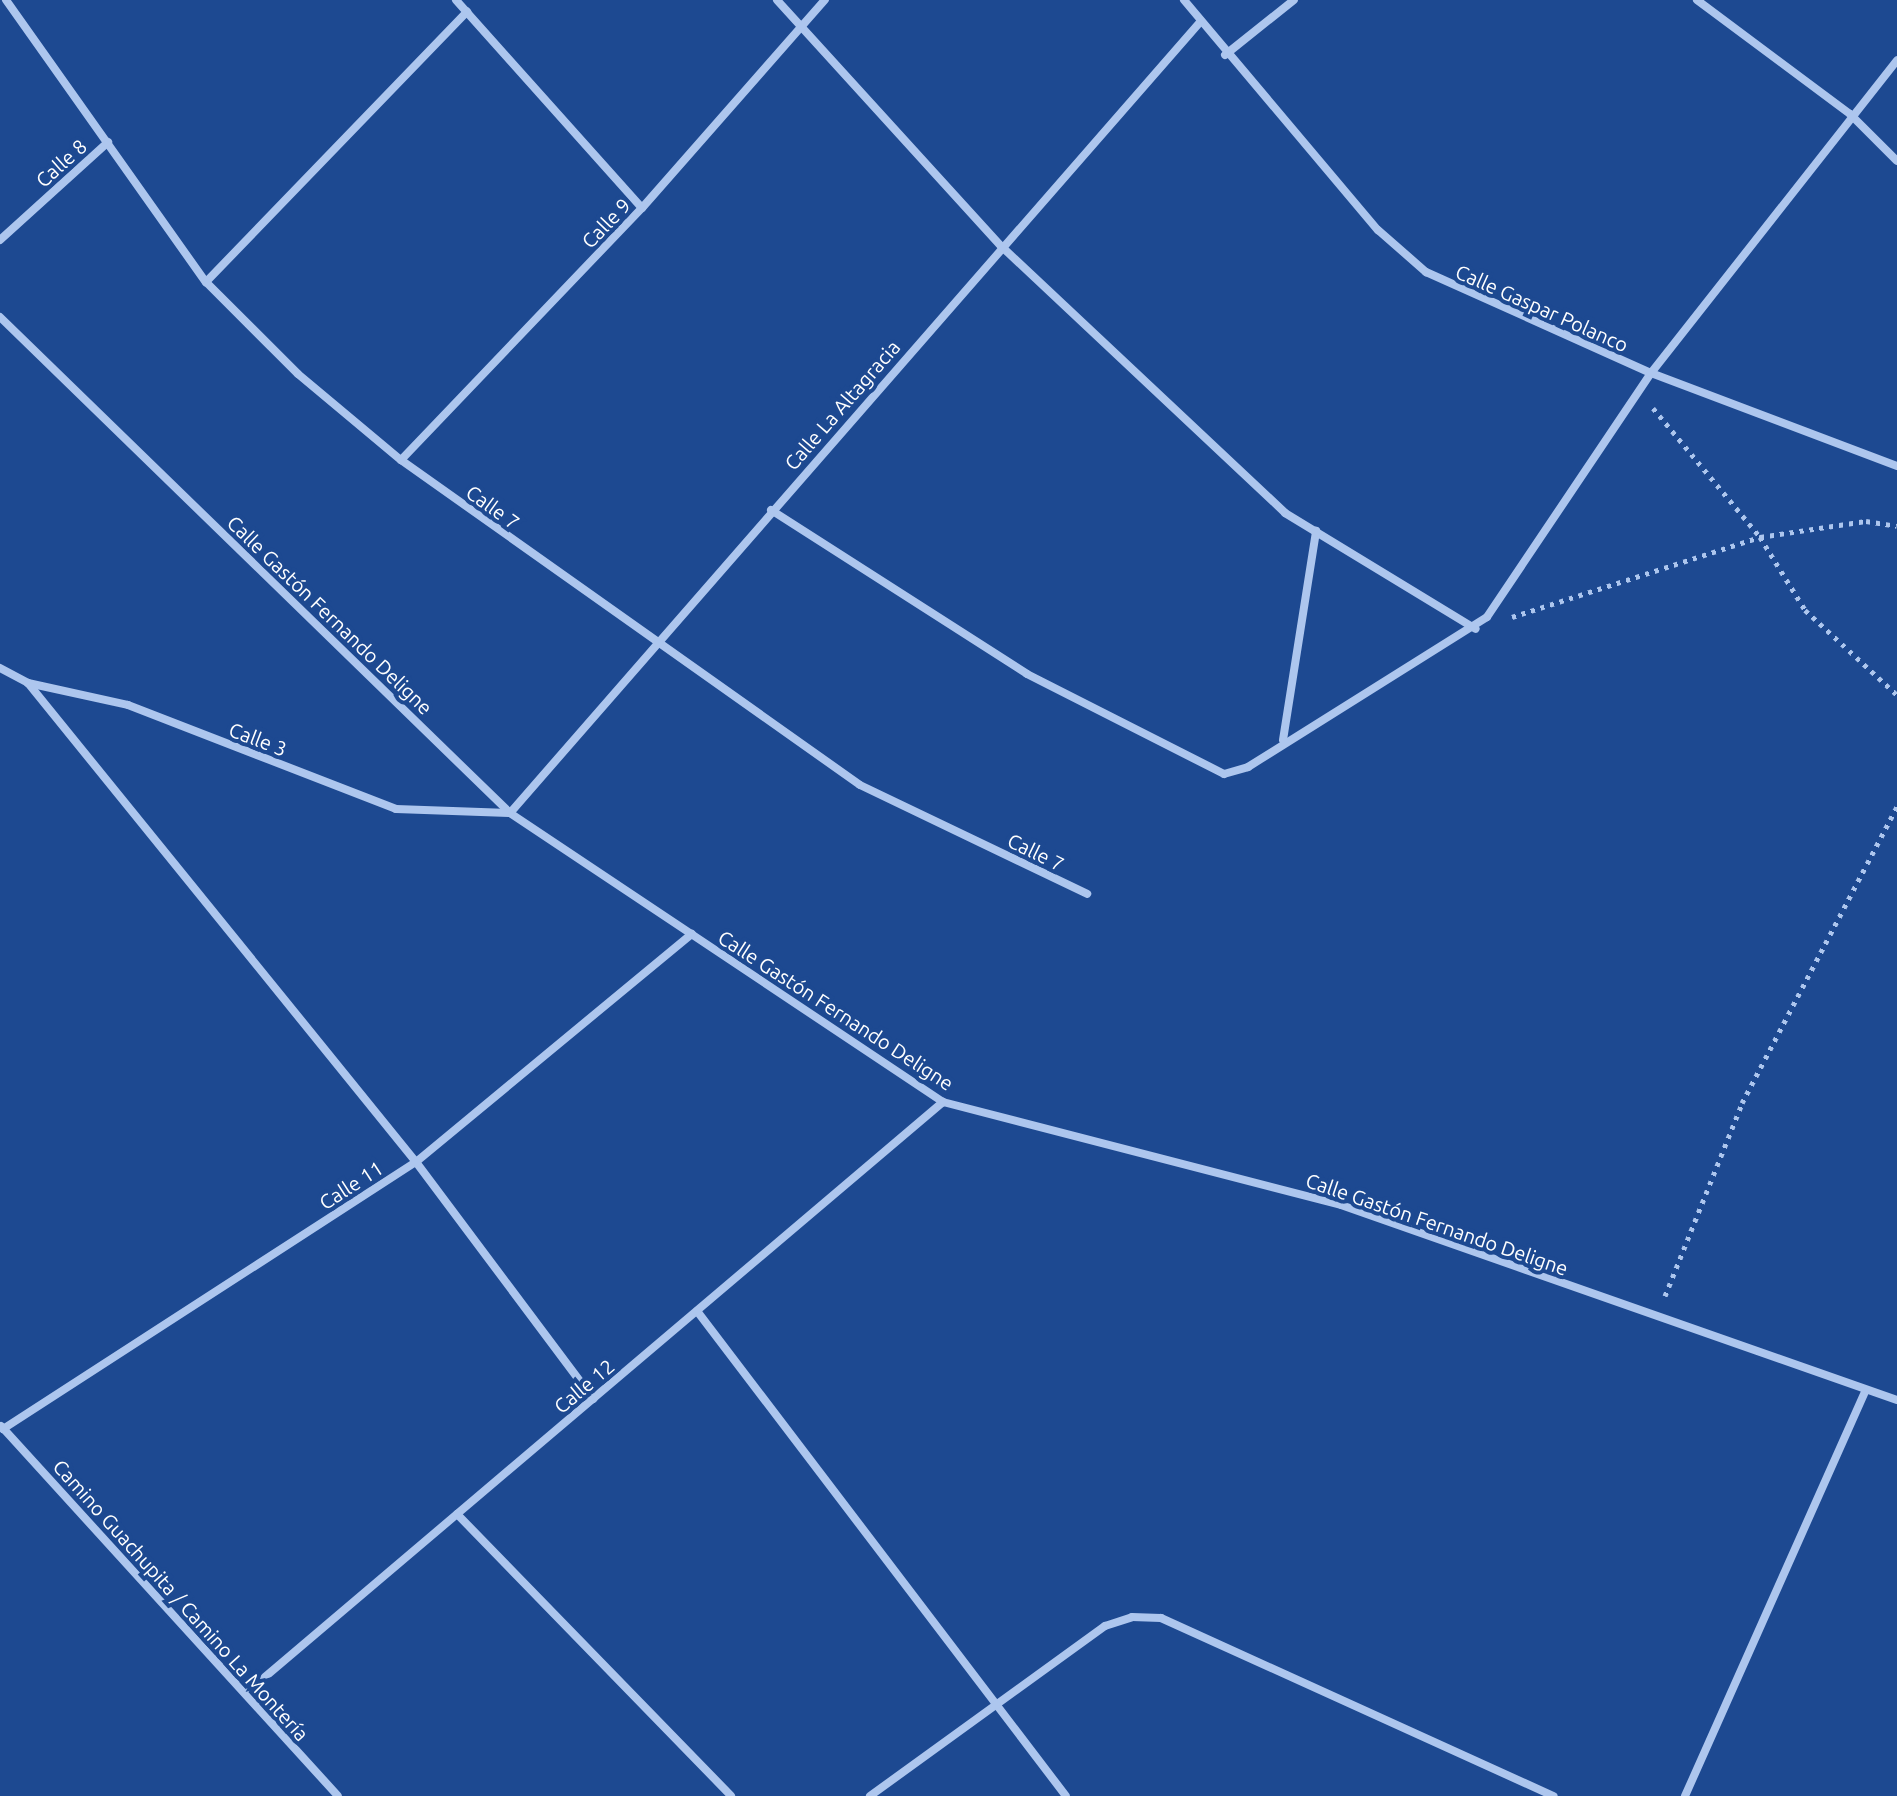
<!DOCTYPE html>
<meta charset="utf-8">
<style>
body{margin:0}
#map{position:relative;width:1897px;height:1796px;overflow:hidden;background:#1d4991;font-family:Ubuntu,sans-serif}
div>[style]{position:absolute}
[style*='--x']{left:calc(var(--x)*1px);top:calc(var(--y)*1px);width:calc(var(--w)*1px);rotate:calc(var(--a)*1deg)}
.path>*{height:5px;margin-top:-2.5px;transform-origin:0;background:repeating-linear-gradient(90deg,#adc6ee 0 4px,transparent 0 10px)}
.minor>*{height:8px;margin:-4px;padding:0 4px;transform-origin:4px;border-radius:4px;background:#adc6ee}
span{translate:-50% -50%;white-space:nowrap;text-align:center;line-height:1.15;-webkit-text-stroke:8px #1d4991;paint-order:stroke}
.street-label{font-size:20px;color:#fff}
</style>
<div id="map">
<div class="path">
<div style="--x:1653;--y:408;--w:168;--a:50.3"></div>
<div style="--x:1760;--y:537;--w:86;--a:58.3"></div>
<div style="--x:1805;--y:610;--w:125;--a:42.7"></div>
<div style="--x:1512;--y:617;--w:261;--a:-17.9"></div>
<div style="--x:1760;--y:537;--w:107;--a:-8.6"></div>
<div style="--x:1866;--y:521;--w:31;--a:9"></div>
<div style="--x:1665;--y:1296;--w:208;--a:-68.2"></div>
<div style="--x:1742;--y:1103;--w:335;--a:-62.4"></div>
</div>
<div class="minor">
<div style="--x:6;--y:0;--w:346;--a:54.7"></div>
<div style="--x:206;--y:282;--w:130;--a:45"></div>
<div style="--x:298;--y:374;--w:134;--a:39.9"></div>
<div style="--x:401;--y:460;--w:562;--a:35.3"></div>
<div style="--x:860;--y:785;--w:252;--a:25.6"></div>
<div style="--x:456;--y:0;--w:279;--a:48.2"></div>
<div style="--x:777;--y:0;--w:333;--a:47.7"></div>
<div style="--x:1001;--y:246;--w:390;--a:43.2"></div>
<div style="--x:1285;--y:513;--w:223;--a:31.3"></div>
<div style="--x:1184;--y:0;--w:301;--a:49.9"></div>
<div style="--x:1378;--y:230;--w:64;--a:41.2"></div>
<div style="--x:1426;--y:272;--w:247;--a:24.2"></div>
<div style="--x:1651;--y:373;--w:263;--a:20.7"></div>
<div style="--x:1697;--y:0;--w:191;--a:36.7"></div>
<div style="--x:1850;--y:114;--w:66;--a:45"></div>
<div style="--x:1225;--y:55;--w:88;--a:-38.6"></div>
<div style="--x:0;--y:240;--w:146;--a:-42.2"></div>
<div style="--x:206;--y:282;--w:376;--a:-46"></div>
<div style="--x:0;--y:317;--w:711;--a:44.2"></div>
<div style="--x:510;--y:813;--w:521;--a:33.72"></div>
<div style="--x:943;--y:1102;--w:411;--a:14.5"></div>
<div style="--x:1341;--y:1205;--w:589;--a:19.33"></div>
<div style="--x:401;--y:460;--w:349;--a:-46.3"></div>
<div style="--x:642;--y:208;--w:277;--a:-48.7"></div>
<div style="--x:771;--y:510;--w:304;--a:32.6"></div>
<div style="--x:1027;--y:674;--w:221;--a:26.9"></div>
<div style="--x:1224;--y:774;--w:25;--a:-16"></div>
<div style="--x:1248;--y:767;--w:282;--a:-32.1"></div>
<div style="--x:1487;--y:617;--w:294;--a:-56.1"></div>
<div style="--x:1651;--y:373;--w:398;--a:-51.8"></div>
<div style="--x:0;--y:668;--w:32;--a:28"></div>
<div style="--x:28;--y:683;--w:102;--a:12.4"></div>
<div style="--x:128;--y:705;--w:287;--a:21.2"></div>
<div style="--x:396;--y:809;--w:113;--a:2"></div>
<div style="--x:28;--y:683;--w:616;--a:50.99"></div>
<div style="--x:416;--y:1162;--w:296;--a:53.2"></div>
<div style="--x:1283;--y:740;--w:212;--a:-81"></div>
<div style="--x:510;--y:813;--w:1051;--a:-48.9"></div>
<div style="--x:697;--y:1311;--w:609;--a:52.74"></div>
<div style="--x:1;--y:1426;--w:500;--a:47.67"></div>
<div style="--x:3;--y:1429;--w:492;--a:-32.9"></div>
<div style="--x:416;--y:1162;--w:358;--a:-39.6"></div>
<div style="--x:457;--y:1514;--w:393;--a:45.8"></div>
<div style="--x:246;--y:1693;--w:914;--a:-40.3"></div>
<div style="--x:870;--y:1796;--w:290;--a:-35.9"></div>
<div style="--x:1105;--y:1626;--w:28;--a:-18"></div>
<div style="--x:1132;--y:1617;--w:29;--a:2"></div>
<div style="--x:1161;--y:1618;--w:431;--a:24.4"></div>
<div style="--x:1685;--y:1796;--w:443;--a:-66"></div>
</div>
<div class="street-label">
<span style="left:61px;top:163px;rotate:-42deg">Calle 8</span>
<span style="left:606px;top:223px;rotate:-46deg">Calle 9</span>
<span style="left:1542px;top:308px;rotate:24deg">Calle Gaspar Polanco</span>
<span style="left:842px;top:405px;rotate:-49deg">Calle La Altagracia</span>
<span style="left:493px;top:507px;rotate:36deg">Calle 7</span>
<span style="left:330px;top:615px;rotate:44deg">Calle Gastón Fernando Deligne</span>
<span style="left:258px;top:739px;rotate:21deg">Calle 3</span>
<span style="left:1036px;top:852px;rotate:26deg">Calle 7</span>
<span style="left:836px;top:1010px;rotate:33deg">Calle Gastón Fernando Deligne</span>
<span style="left:351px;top:1185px;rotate:-33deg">Calle 11</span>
<span style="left:1437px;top:1224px;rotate:19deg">Calle Gastón Fernando Deligne</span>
<span style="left:584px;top:1386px;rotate:-40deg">Calle 12</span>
<span style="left:181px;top:1600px;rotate:48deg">Camino Guachupita / Camino La Montería</span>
</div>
</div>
